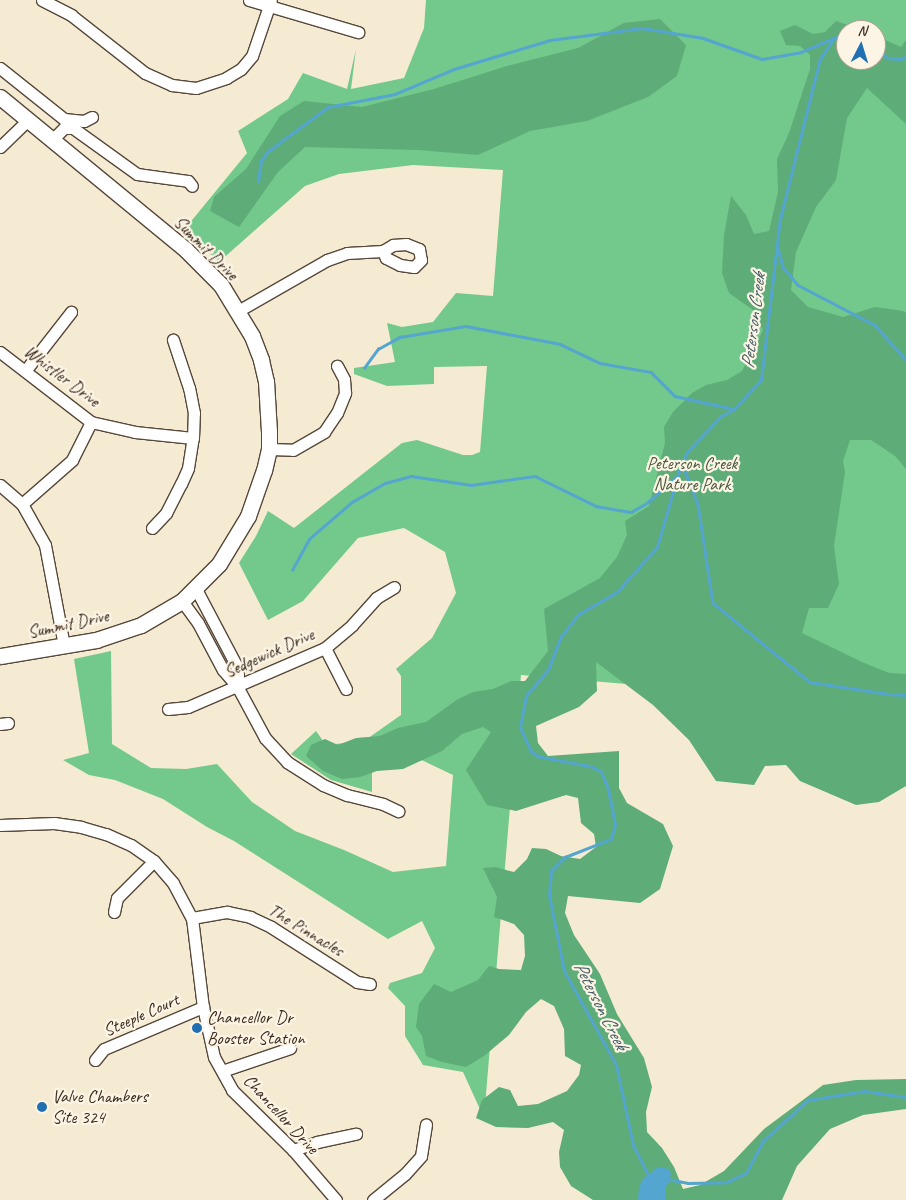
<!DOCTYPE html>
<style>
body{margin:0}
#map{position:relative;width:906px;height:1200px;overflow:hidden;background:#f5ebd3;font-family:Caveat,sans-serif}
div>[style]{position:absolute}
[style*='--x']{left:calc(var(--x)*1px);top:calc(var(--y)*1px);width:calc(var(--w)*1px);rotate:calc(var(--a)*1deg)}
.green>*{inset:0;background:#73c88c}
.forest>*{inset:0;background:#5eac78}
.water>*{inset:0;background:#54a5cf}
.stream>*{height:2.5px;margin:-1.25px;padding:0 1.25px;transform-origin:1.25px;border-radius:1.25px;background:#54a5cf}
.roads{filter:drop-shadow(1px 0 #574739) drop-shadow(-1px 0 #574739) drop-shadow(0 1px #574739) drop-shadow(0 -1px #574739)}
.minor>*{height:11px;margin:-5.5px;padding:0 5.5px;transform-origin:5.5px;border-radius:5.5px;background:#fff}
.major>*{height:15px;margin:-7.5px;padding:0 7.5px;transform-origin:7.5px;border-radius:7.5px;background:#fff}
.dots>*{width:14px;height:14px;translate:-50% -50%;box-sizing:border-box;border:2px solid #fcf5e5;border-radius:50%}
span{translate:-50% -50%;white-space:nowrap;text-align:center;line-height:1.15;-webkit-text-stroke:4.5px #fcf5e5;paint-order:stroke}
.street-label{font-size:18px;color:#3b2a1e}
.park-label{font-size:18px;color:#4c593f}
.poi-label{font-size:18px;color:#3b2a1e}
.left{translate:0 -50%;text-align:left}
.water-label{font-size:19px;color:#455b65;font-style:italic}
.north{position:absolute;left:836px;top:20px;width:50px;height:50px;box-sizing:border-box;background:#fcf5e5;border:1px solid #afa495;border-radius:50%;rotate:5deg;font-size:14px;font-weight:700;line-height:20px;text-align:center;color:#3b2a1e}
.north::after{content:'';display:block;margin:auto;width:18px;height:22px;background:#1f6fb2;clip-path:polygon(50% 0,100% 100%,50% 72%,0 100%)}
</style>
<div id="map">
<div class="green">
<div style="clip-path:polygon(evenodd,426px 0,906px 0,906px 708px,521px 675px,484px 1118px,463px 1072px,423px 1065px,405px 1036px,405px 1006px,388px 988px,390px 983px,422px 973px,435px 948px,422px 921px,388px 939px,234px 841px,207px 827px,163px 799px,115px 780px,89px 775px,63px 760px,89px 753px,74px 659px,111px 651px,112px 744px,151px 768px,186px 769px,217px 764px,252px 802px,295px 831px,344px 850px,393px 872px,446px 866px,453px 775px,411px 755px,372px 757px,372px 792px,331px 780px,291px 754px,316px 731px,326px 745px,364px 741px,401px 715px,401px 676px,396px 669px,432px 638px,456px 593px,445px 552px,404px 528px,358px 538px,303px 601px,268px 620px,239px 563px,256px 536px,268px 511px,294px 528px,402px 443px,417px 440px,463px 455px,472px 455px,480px 452px,487px 366px,434px 367px,434px 384px,387px 386px,354px 374px,354px 368px,395px 362px,387px 323px,402px 327px,433px 322px,456px 293px,493px 296px,503px 170px,413px 165px,339px 174px,305px 186px,219px 262px,184px 230px,247px 153px,238px 131px,288px 99px,303px 73px,347px 89px,356px 49px,351px 89px,404px 78px,424px 28px,426px 0,846px 30px,876px 30px,876px 60px,846px 60px,846px 30px)"></div>
</div>
<div class="forest">
<div style="clip-path:polygon(660px 19px,686px 45px,677px 76px,648px 97px,587px 121px,530px 131px,478px 155px,418px 150px,305px 147px,278px 172px,239px 227px,210px 211px,214px 197px,246px 169px,280px 116px,304px 101px,362px 107px,434px 89px,507px 66px,578px 48px,624px 23px)"></div>
<div style="clip-path:polygon(836px 21px,862px 30px,846px 30px,846px 60px,876px 60px,876px 36px,901px 47px,906px 40px,906px 124px,867px 88px,847px 118px,836px 180px,816px 207px,796px 252px,791px 290px,808px 307px,843px 317px,875px 307px,903px 311px,906px 313px,906px 469px,895px 456px,871px 440px,850px 440px,843px 461px,845px 472px,834px 546px,839px 584px,828px 608px,809px 608px,802px 633px,862px 662px,889px 673px,906px 674px,906px 786px,879px 802px,856px 805px,800px 781px,786px 765px,765px 766px,754px 785px,716px 781px,689px 740px,653px 705px,596px 662px,597px 691px,579px 707px,536px 726px,538px 743px,548px 756px,619px 751px,619px 788px,627px 803px,663px 824px,673px 846px,660px 889px,640px 903px,568px 896px,565px 913px,574px 935px,600px 974px,617px 1014px,644px 1058px,652px 1087px,646px 1112px,647px 1132px,662px 1148px,674px 1167px,683px 1189px,700px 1185px,724px 1171px,764px 1129px,823px 1085px,856px 1080px,906px 1079px,906px 1109px,863px 1115px,830px 1129px,797px 1166px,782px 1200px,593px 1200px,571px 1186px,560px 1167px,559px 1152px,564px 1130px,553px 1122px,528px 1128px,496px 1127px,476px 1118px,482px 1100px,499px 1087px,510px 1090px,518px 1106px,538px 1104px,567px 1091px,579px 1075px,581px 1065px,565px 1056px,564px 1029px,554px 1006px,541px 999px,526px 1012px,509px 1035px,484px 1056px,466px 1067px,442px 1062px,426px 1056px,422px 1036px,416px 1027px,419px 1004px,434px 984px,451px 992px,478px 980px,489px 966px,499px 969px,521px 970px,525px 956px,524px 935px,514px 924px,494px 917px,497px 897px,483px 868px,495px 867px,514px 872px,527px 859px,532px 848px,546px 849px,561px 856px,580px 859px,596px 847px,594px 834px,581px 823px,578px 798px,566px 795px,516px 811px,487px 805px,466px 770px,491px 732px,483px 727px,462px 734px,442px 751px,403px 769px,377px 771px,360px 777px,342px 779px,323px 771px,306px 756px,311px 745px,325px 739px,338px 745px,356px 738px,380px 736px,398px 728px,426px 722px,458px 699px,473px 692px,493px 689px,511px 681px,525px 681px,548px 651px,544px 609px,600px 578px,617px 557px,627px 535px,625px 521px,649px 506px,665px 443px,664px 427px,673px 412px,692px 393px,706px 385px,727px 380px,742px 371px,763px 330px,753px 310px,729px 293px,722px 273px,724px 235px,731px 196px,746px 215px,754px 234px,769px 231px,778px 192px,777px 159px,789px 133px,810px 69px,810px 55px,800px 46px,786px 45px,780px 31px,795px 25px,813px 34px,825px 32px)"></div>
</div>
<div class="water">
<div style="clip-path:polygon(658px 1167px,669px 1169px,671px 1173px,669px 1183px,665px 1187px,665px 1200px,638px 1200px,639px 1187px,643px 1179px)"></div>
</div>
<div class="stream">
<div style="--x:876;--y:48;--w:15;--a:42"></div>
<div style="--x:887;--y:58;--w:13;--a:4"></div>
<div style="--x:900;--y:59;--w:6;--a:-18"></div>
<div style="--x:258;--y:182;--w:21;--a:-82"></div>
<div style="--x:261;--y:161;--w:11;--a:-56"></div>
<div style="--x:267;--y:152;--w:76;--a:-36.4"></div>
<div style="--x:328;--y:107;--w:68;--a:-11"></div>
<div style="--x:395;--y:94;--w:64;--a:-23"></div>
<div style="--x:454;--y:69;--w:100;--a:-16.8"></div>
<div style="--x:550;--y:40;--w:93;--a:-7.4"></div>
<div style="--x:642;--y:28;--w:62;--a:9.3"></div>
<div style="--x:703;--y:38;--w:63;--a:19.6"></div>
<div style="--x:762;--y:59;--w:40;--a:-10"></div>
<div style="--x:801;--y:52;--w:34;--a:-23"></div>
<div style="--x:778;--y:248;--w:20;--a:75"></div>
<div style="--x:783;--y:267;--w:23;--a:50"></div>
<div style="--x:798;--y:285;--w:87;--a:27.5"></div>
<div style="--x:875;--y:325;--w:47;--a:48.5"></div>
<div style="--x:364;--y:368;--w:24;--a:-54"></div>
<div style="--x:378;--y:349;--w:25;--a:-29"></div>
<div style="--x:400;--y:337;--w:67;--a:-9.5"></div>
<div style="--x:466;--y:326;--w:96;--a:10.8"></div>
<div style="--x:560;--y:344;--w:44;--a:25.4"></div>
<div style="--x:600;--y:363;--w:52;--a:10"></div>
<div style="--x:651;--y:372;--w:34;--a:45"></div>
<div style="--x:675;--y:396;--w:60;--a:12.4"></div>
<div style="--x:682;--y:463;--w:44;--a:68.7"></div>
<div style="--x:698;--y:504;--w:100;--a:81.4"></div>
<div style="--x:713;--y:603;--w:125;--a:39.2"></div>
<div style="--x:810;--y:682;--w:79;--a:8.7"></div>
<div style="--x:888;--y:694;--w:18;--a:3"></div>
<div style="--x:292;--y:570;--w:35;--a:-61"></div>
<div style="--x:309;--y:539;--w:57;--a:-40.7"></div>
<div style="--x:352;--y:502;--w:38;--a:-30"></div>
<div style="--x:385;--y:483;--w:27;--a:-15"></div>
<div style="--x:411;--y:476;--w:61;--a:8.5"></div>
<div style="--x:471;--y:485;--w:65;--a:-8"></div>
<div style="--x:535;--y:476;--w:68;--a:26.2"></div>
<div style="--x:596;--y:506;--w:36;--a:10"></div>
<div style="--x:631;--y:512;--w:20;--a:-30"></div>
<div style="--x:648;--y:502;--w:40;--a:-42"></div>
<div style="--x:648;--y:1175;--w:34;--a:-117"></div>
<div style="--x:633;--y:1145;--w:82;--a:-102"></div>
<div style="--x:616;--y:1065;--w:107;--a:-119"></div>
<div style="--x:564;--y:971;--w:77;--a:-101.2"></div>
<div style="--x:549;--y:895;--w:24;--a:-85"></div>
<div style="--x:551;--y:871;--w:20;--a:-45"></div>
<div style="--x:565;--y:857;--w:49;--a:-21.4"></div>
<div style="--x:611;--y:839;--w:15;--a:-74"></div>
<div style="--x:615;--y:825;--w:37;--a:-101"></div>
<div style="--x:608;--y:789;--w:18;--a:-112"></div>
<div style="--x:601;--y:772;--w:10;--a:-151"></div>
<div style="--x:592;--y:767;--w:54;--a:-169.3"></div>
<div style="--x:539;--y:757;--w:9;--a:-148"></div>
<div style="--x:531;--y:752;--w:27;--a:-114"></div>
<div style="--x:520;--y:727;--w:32;--a:-79"></div>
<div style="--x:526;--y:696;--w:34;--a:-50"></div>
<div style="--x:548;--y:670;--w:34;--a:-69"></div>
<div style="--x:560;--y:638;--w:31;--a:-52"></div>
<div style="--x:579;--y:614;--w:44;--a:-30.1"></div>
<div style="--x:617;--y:592;--w:60;--a:-48.4"></div>
<div style="--x:657;--y:547;--w:82;--a:-73.8"></div>
<div style="--x:680;--y:468;--w:17;--a:-66"></div>
<div style="--x:687;--y:452;--w:50;--a:-46.6"></div>
<div style="--x:721;--y:416;--w:15;--a:-28"></div>
<div style="--x:734;--y:409;--w:40;--a:-47"></div>
<div style="--x:761;--y:380;--w:162;--a:-83.3"></div>
<div style="--x:780;--y:219;--w:165;--a:-76"></div>
<div style="--x:820;--y:59;--w:25;--a:-56"></div>
<div style="--x:834;--y:38;--w:9;--a:-21"></div>
<div style="--x:842;--y:35;--w:4;--a:14"></div>
<div style="--x:668;--y:1179;--w:20;--a:11"></div>
<div style="--x:688;--y:1183;--w:39;--a:-1"></div>
<div style="--x:727;--y:1182;--w:21;--a:-25"></div>
<div style="--x:746;--y:1173;--w:36;--a:-62"></div>
<div style="--x:763;--y:1141;--w:61;--a:-42.3"></div>
<div style="--x:808;--y:1100;--w:57;--a:-9.1"></div>
<div style="--x:864;--y:1091;--w:42;--a:8.1"></div>
</div>
<div class="roads">
<div class="minor">
<div style="--x:42;--y:0;--w:33;--a:27"></div>
<div style="--x:71;--y:15;--w:94;--a:38.1"></div>
<div style="--x:145;--y:73;--w:30;--a:24"></div>
<div style="--x:172;--y:85;--w:24;--a:7"></div>
<div style="--x:196;--y:88;--w:32;--a:-18"></div>
<div style="--x:226;--y:78;--w:17;--a:-31"></div>
<div style="--x:241;--y:69;--w:17;--a:-50"></div>
<div style="--x:252;--y:56;--w:59;--a:-71.3"></div>
<div style="--x:249;--y:0;--w:114;--a:16.4"></div>
<div style="--x:0;--y:68;--w:82;--a:38.6"></div>
<div style="--x:64;--y:119;--w:20;--a:6"></div>
<div style="--x:84;--y:121;--w:9;--a:-27"></div>
<div style="--x:52;--y:140;--w:17;--a:-45"></div>
<div style="--x:64;--y:128;--w:9;--a:0"></div>
<div style="--x:73;--y:128;--w:79;--a:35.7"></div>
<div style="--x:137;--y:174;--w:51;--a:7.8"></div>
<div style="--x:188;--y:181;--w:6;--a:51"></div>
<div style="--x:0;--y:147;--w:39;--a:-44"></div>
<div style="--x:238;--y:311;--w:103;--a:-29.8"></div>
<div style="--x:327;--y:260;--w:21;--a:-19"></div>
<div style="--x:347;--y:253;--w:36;--a:-3"></div>
<div style="--x:383;--y:251;--w:12;--a:-31"></div>
<div style="--x:393;--y:245;--w:13;--a:-4"></div>
<div style="--x:406;--y:244;--w:14;--a:21"></div>
<div style="--x:419;--y:249;--w:11;--a:80"></div>
<div style="--x:421;--y:260;--w:10;--a:135"></div>
<div style="--x:414;--y:267;--w:14;--a:-172"></div>
<div style="--x:400;--y:265;--w:16;--a:-153"></div>
<div style="--x:386;--y:258;--w:8;--a:-113"></div>
<div style="--x:0;--y:352;--w:115;--a:37.6"></div>
<div style="--x:91;--y:422;--w:45;--a:12.8"></div>
<div style="--x:135;--y:432;--w:58;--a:5.9"></div>
<div style="--x:25;--y:371;--w:75;--a:-52.1"></div>
<div style="--x:269;--y:449;--w:24;--a:2"></div>
<div style="--x:293;--y:450;--w:36;--a:-30"></div>
<div style="--x:324;--y:432;--w:23;--a:-56"></div>
<div style="--x:337;--y:413;--w:22;--a:-68"></div>
<div style="--x:345;--y:393;--w:14;--a:-94"></div>
<div style="--x:344;--y:379;--w:15;--a:-118"></div>
<div style="--x:0;--y:485;--w:29;--a:41"></div>
<div style="--x:22;--y:504;--w:47;--a:60.7"></div>
<div style="--x:45;--y:545;--w:103;--a:79.3"></div>
<div style="--x:22;--y:504;--w:67;--a:-41.3"></div>
<div style="--x:72;--y:460;--w:42;--a:-63.4"></div>
<div style="--x:152;--y:528;--w:21;--a:-47"></div>
<div style="--x:166;--y:513;--w:33;--a:-63"></div>
<div style="--x:181;--y:484;--w:17;--a:-66"></div>
<div style="--x:188;--y:468;--w:30;--a:-81"></div>
<div style="--x:193;--y:438;--w:25;--a:-88"></div>
<div style="--x:194;--y:413;--w:25;--a:-101"></div>
<div style="--x:189;--y:388;--w:51;--a:-108.4"></div>
<div style="--x:196;--y:589;--w:86;--a:62.2"></div>
<div style="--x:236;--y:665;--w:10;--a:79"></div>
<div style="--x:238;--y:675;--w:11;--a:95"></div>
<div style="--x:182;--y:601;--w:27;--a:54"></div>
<div style="--x:198;--y:623;--w:53;--a:62"></div>
<div style="--x:223;--y:670;--w:21;--a:49"></div>
<div style="--x:237;--y:686;--w:59;--a:61.7"></div>
<div style="--x:265;--y:738;--w:33;--a:47"></div>
<div style="--x:287;--y:762;--w:43;--a:32.6"></div>
<div style="--x:323;--y:785;--w:26;--a:23"></div>
<div style="--x:347;--y:795;--w:37;--a:14"></div>
<div style="--x:383;--y:804;--w:17;--a:25"></div>
<div style="--x:325;--y:648;--w:46;--a:62.9"></div>
<div style="--x:168;--y:709;--w:20;--a:-6"></div>
<div style="--x:188;--y:707;--w:149;--a:-23.3"></div>
<div style="--x:325;--y:648;--w:35;--a:-40"></div>
<div style="--x:352;--y:625;--w:36;--a:-48"></div>
<div style="--x:376;--y:598;--w:21;--a:-31"></div>
<div style="--x:0;--y:724;--w:8;--a:-7"></div>
<div style="--x:0;--y:825;--w:54;--a:-2.1"></div>
<div style="--x:54;--y:823;--w:27;--a:8"></div>
<div style="--x:81;--y:827;--w:26;--a:16"></div>
<div style="--x:106;--y:834;--w:27;--a:24"></div>
<div style="--x:131;--y:845;--w:28;--a:35"></div>
<div style="--x:154;--y:861;--w:29;--a:49"></div>
<div style="--x:173;--y:883;--w:40;--a:62"></div>
<div style="--x:192;--y:918;--w:90;--a:83"></div>
<div style="--x:203;--y:1007;--w:51;--a:77.6"></div>
<div style="--x:214;--y:1057;--w:38;--a:61"></div>
<div style="--x:232;--y:1090;--w:86;--a:44.5"></div>
<div style="--x:293;--y:1150;--w:66;--a:49.3"></div>
<div style="--x:114;--y:912;--w:14;--a:-78"></div>
<div style="--x:117;--y:898;--w:52;--a:-45"></div>
<div style="--x:192;--y:918;--w:36;--a:-10"></div>
<div style="--x:227;--y:912;--w:24;--a:12"></div>
<div style="--x:250;--y:917;--w:23;--a:25"></div>
<div style="--x:271;--y:927;--w:102;--a:32.6"></div>
<div style="--x:357;--y:982;--w:13;--a:9"></div>
<div style="--x:95;--y:1060;--w:14;--a:-51"></div>
<div style="--x:104;--y:1049;--w:108;--a:-23"></div>
<div style="--x:222;--y:1071;--w:72;--a:-18.7"></div>
<div style="--x:293;--y:1150;--w:25;--a:-18"></div>
<div style="--x:317;--y:1142;--w:40;--a:-12"></div>
<div style="--x:373;--y:1200;--w:41;--a:-39.1"></div>
<div style="--x:405;--y:1174;--w:24;--a:-48"></div>
<div style="--x:421;--y:1156;--w:32;--a:-81"></div>
</div>
<div class="major">
<div style="--x:0;--y:97;--w:241;--a:39.4"></div>
<div style="--x:186;--y:250;--w:49;--a:45"></div>
<div style="--x:221;--y:285;--w:60;--a:58.7"></div>
<div style="--x:252;--y:336;--w:26;--a:69"></div>
<div style="--x:261;--y:360;--w:22;--a:77"></div>
<div style="--x:266;--y:381;--w:50;--a:86.6"></div>
<div style="--x:269;--y:431;--w:18;--a:90"></div>
<div style="--x:269;--y:449;--w:22;--a:103"></div>
<div style="--x:264;--y:470;--w:49;--a:109.2"></div>
<div style="--x:248;--y:516;--w:56;--a:121.1"></div>
<div style="--x:219;--y:564;--w:52;--a:135"></div>
<div style="--x:182;--y:601;--w:48;--a:149.7"></div>
<div style="--x:141;--y:625;--w:47;--a:161.6"></div>
<div style="--x:96;--y:640;--w:97;--a:170.5"></div>
</div>
</div>
<div class="dots">
<div style="left:197px;top:1028px;background:#1f6fb2"></div>
<div style="left:42px;top:1107px;background:#1f6fb2"></div>
</div>
<div class="street-label">
<span style="left:206px;top:248px;rotate:45deg">Summit Drive</span>
<span style="left:62px;top:376px;rotate:37deg">Whistler Drive</span>
<span style="left:68px;top:624px;rotate:-12deg">Summit Drive</span>
<span style="left:269px;top:653px;rotate:-24deg">Sedgewick Drive</span>
<span style="left:306px;top:930px;rotate:31deg">The Pinnacles</span>
<span style="left:141px;top:1015px;rotate:-24deg">Steeple Court</span>
<span style="left:281px;top:1114px;rotate:47deg">Chancellor Drive</span>
</div>
<div class="park-label">
<span style="left:692px;top:474px">Peterson Creek<br>Nature Park</span>
</div>
<div class="poi-label">
<span class="left" style="left:207px;top:1028px">Chancellor Dr<br>Booster Station</span>
<span class="left" style="left:52px;top:1107px">Valve Chambers<br>Site 324</span>
</div>
<div class="water-label">
<span style="left:754px;top:321px;rotate:-83deg">Peterson Creek</span>
<span style="left:600px;top:1006px;rotate:63deg">Peterson Creek</span>
</div>
<div class="north">N</div>
</div>
